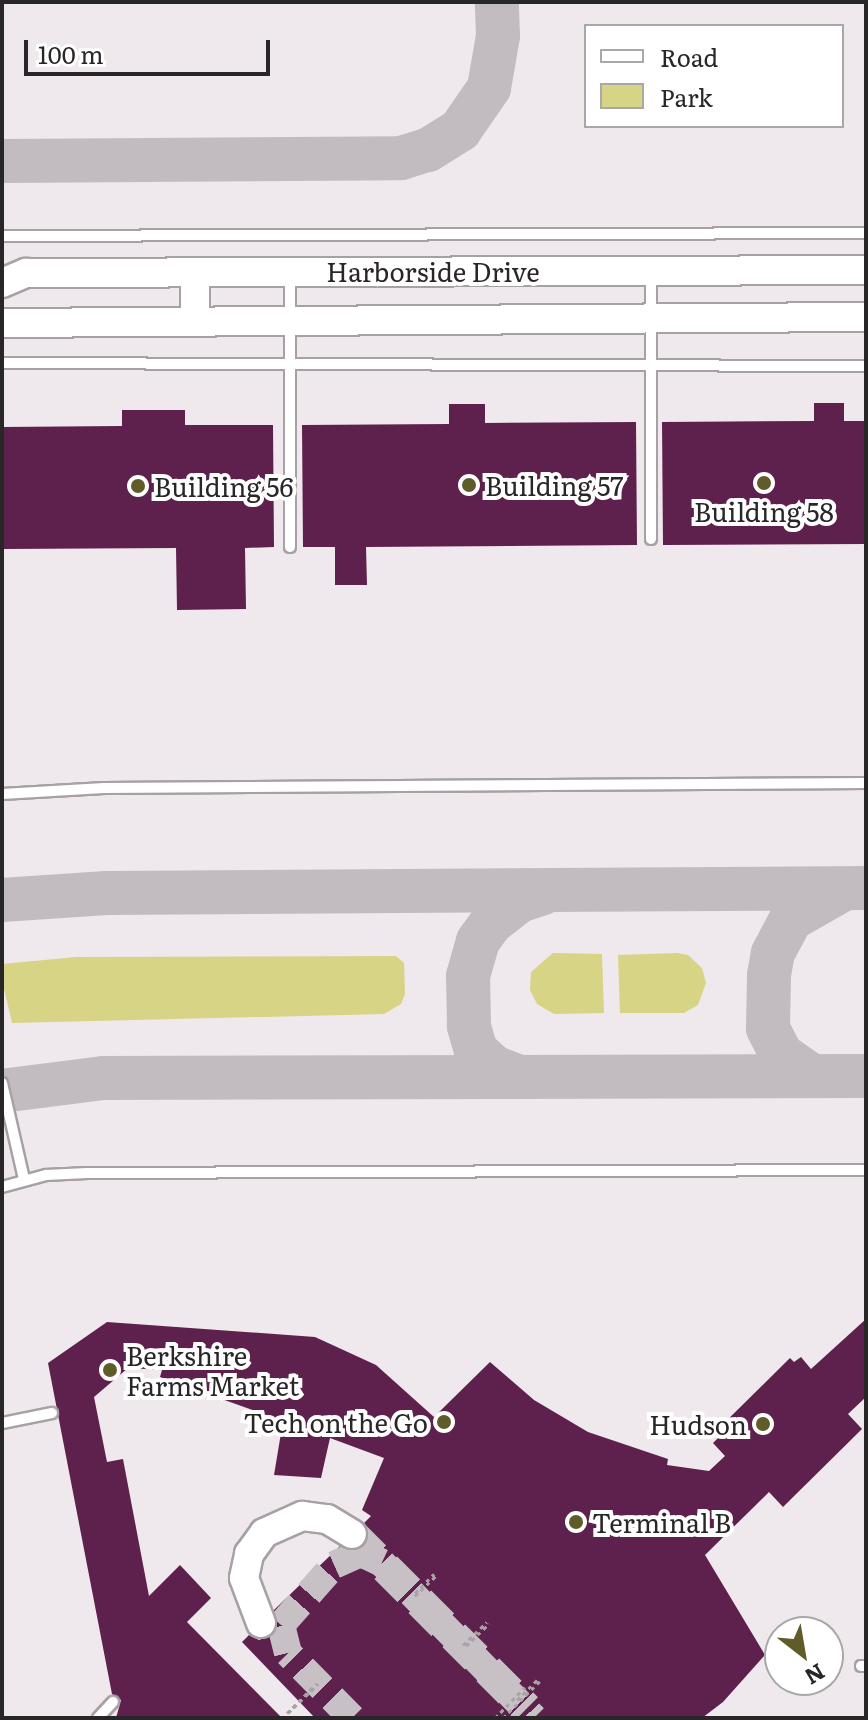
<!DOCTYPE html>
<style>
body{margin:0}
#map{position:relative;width:868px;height:1720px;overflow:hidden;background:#efe8ec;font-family:Literata,serif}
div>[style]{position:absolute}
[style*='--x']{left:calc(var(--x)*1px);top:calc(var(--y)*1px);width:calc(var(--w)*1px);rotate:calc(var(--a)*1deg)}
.green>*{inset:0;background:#d7d486}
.taxiway>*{height:44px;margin:-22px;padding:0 22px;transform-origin:22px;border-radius:22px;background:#c2bcc0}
.building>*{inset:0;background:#5e204c}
.secondary-tunnel>*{height:28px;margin-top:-14px;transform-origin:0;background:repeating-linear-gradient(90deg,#c7c1c5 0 28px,transparent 0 42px)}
.primary-tunnel>*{height:32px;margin-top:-16px;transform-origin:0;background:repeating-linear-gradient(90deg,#c7c1c5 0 32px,transparent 0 48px)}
.path>*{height:3px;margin-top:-1.5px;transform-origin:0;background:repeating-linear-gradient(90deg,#a9a3a7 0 4px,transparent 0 8px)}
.roads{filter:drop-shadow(2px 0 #a7a0a4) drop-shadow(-2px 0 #a7a0a4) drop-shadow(0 2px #a7a0a4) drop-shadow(0 -2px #a7a0a4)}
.lane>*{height:10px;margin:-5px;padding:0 5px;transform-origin:5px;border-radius:5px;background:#fff}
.secondary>*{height:28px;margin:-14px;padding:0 14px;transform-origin:14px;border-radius:14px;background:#fff}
.path-bridge>*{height:3px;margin-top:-1.5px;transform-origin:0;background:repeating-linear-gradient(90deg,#a9a3a7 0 4px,transparent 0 8px)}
.dots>*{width:22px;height:22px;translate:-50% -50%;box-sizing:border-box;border:4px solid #fff;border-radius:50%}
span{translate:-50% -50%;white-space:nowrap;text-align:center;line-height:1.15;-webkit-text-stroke:8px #fff;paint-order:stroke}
.street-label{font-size:26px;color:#292628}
.poi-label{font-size:26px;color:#292628}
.left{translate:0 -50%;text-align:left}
.right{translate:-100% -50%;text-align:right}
.frame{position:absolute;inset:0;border:4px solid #292628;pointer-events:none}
.legend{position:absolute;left:584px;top:24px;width:260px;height:104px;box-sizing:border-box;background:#fff;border:2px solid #a9a8a9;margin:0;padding:10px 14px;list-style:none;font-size:24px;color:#292628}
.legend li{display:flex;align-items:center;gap:16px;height:40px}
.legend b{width:40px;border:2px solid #a9a8a9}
.north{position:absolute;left:764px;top:1616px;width:80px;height:80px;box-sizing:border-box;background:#fff;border:2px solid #a9a8a9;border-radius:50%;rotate:149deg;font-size:22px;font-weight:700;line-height:32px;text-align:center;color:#292628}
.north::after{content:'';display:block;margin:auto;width:28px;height:36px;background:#5f5c29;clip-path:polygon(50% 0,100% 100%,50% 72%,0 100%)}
.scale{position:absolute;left:24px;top:40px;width:246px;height:36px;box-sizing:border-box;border:4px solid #292628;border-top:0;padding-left:10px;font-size:24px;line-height:28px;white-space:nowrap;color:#292628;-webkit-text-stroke:6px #fff;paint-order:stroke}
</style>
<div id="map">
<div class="green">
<div style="clip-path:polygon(553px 953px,602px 954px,604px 1013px,554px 1014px,537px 1004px,530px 990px,531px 972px)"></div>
<div style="clip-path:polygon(677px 953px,688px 955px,702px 968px,706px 983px,698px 1005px,684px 1013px,620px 1013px,618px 955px)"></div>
<div style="clip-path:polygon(396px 956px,404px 963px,405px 994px,401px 1004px,384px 1014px,12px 1023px,2px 980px,2px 964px,76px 957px)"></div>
</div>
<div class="taxiway">
<div style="--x:2;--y:161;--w:399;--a:-0.4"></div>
<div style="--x:401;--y:158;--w:28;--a:-17"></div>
<div style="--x:428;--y:150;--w:38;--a:-32"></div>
<div style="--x:460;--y:130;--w:51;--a:-55.4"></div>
<div style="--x:489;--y:88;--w:53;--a:-80.2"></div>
<div style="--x:498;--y:36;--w:34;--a:-92"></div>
<div style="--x:2;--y:900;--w:105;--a:-3.8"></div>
<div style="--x:107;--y:893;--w:759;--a:-0.38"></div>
<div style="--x:517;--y:1076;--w:25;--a:-159"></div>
<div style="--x:494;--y:1067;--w:24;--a:-138"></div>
<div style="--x:476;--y:1051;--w:26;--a:-106"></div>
<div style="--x:469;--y:1026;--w:50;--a:-91.1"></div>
<div style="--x:468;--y:976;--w:36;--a:-74"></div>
<div style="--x:478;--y:941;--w:22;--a:-54"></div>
<div style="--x:491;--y:923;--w:36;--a:-38"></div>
<div style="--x:519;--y:901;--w:25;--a:-18"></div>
<div style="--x:812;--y:1076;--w:38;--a:-145"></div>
<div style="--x:781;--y:1054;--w:29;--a:-117"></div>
<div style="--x:768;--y:1028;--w:53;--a:-88.9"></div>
<div style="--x:769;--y:975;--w:22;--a:-80"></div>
<div style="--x:773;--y:953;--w:38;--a:-62"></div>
<div style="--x:791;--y:919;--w:59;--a:-29.6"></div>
<div style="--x:2;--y:1091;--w:102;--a:-7.3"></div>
<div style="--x:103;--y:1078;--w:763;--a:-0.15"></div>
</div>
<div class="building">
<div style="clip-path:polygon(814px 403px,844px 403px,844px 421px,866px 421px,866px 544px,663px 545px,662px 422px,814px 421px)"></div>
<div style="clip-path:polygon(449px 404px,485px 404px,485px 423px,636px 422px,637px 545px,366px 547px,367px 585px,335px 585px,335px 547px,303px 547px,302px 425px,449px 424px)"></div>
<div style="clip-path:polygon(122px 410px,185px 410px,185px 425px,273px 425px,274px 547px,245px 548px,246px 609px,177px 610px,176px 548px,2px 549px,2px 427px,122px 426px)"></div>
<div style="clip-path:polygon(866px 1319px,866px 1397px,848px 1414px,862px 1429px,783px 1507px,769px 1492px,705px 1555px,765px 1655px,723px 1702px,702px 1718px,315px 1718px,242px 1642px,249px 1635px,259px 1640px,274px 1634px,274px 1610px,340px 1546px,352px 1551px,366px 1543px,364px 1523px,371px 1516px,362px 1510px,384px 1458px,330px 1438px,321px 1478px,274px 1475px,283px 1421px,160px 1377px,162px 1370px,128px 1368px,94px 1397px,107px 1462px,123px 1459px,149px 1596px,180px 1565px,211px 1598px,187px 1622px,282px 1718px,116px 1718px,121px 1700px,112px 1694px,48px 1363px,107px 1322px,315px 1337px,376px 1365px,434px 1417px,490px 1362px,534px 1400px,588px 1432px,668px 1459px,667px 1465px,709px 1471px,725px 1456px,713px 1443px,718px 1438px,714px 1433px,790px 1358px,794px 1362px,801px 1357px,811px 1369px)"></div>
</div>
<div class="secondary-tunnel">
<div style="--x:352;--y:1718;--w:91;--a:-134.6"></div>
<div style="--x:288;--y:1653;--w:29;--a:-104"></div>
<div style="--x:281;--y:1625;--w:80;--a:-48.5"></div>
<div style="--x:334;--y:1565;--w:30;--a:-24"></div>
<div style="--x:361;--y:1553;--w:23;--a:25"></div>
<div style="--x:382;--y:1563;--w:217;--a:45.6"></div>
</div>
<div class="primary-tunnel">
<div style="--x:352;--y:1534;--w:247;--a:45"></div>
</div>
<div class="path">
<div style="--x:415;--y:1593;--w:27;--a:-45"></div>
<div style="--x:466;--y:1646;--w:32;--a:-44"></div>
<div style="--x:287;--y:1713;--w:42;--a:-45"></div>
<div style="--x:495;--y:1718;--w:43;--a:-45.9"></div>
<div style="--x:503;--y:1718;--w:52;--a:-45"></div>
</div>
<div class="roads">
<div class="lane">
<div style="--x:2;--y:236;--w:864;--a:-0.2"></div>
<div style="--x:2;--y:363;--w:864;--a:0.2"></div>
<div style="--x:651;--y:539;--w:267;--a:-90"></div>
<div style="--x:290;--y:547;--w:273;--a:-90"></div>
<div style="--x:2;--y:794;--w:102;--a:-3.4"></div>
<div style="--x:104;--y:788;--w:762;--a:-0.38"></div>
<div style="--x:2;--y:1083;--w:98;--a:77.1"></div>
<div style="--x:2;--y:1187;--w:46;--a:-15.3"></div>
<div style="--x:46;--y:1175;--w:41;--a:-2.8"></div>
<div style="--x:87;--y:1173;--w:779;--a:-0.22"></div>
<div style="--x:2;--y:1423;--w:51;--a:-11.3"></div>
<div style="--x:861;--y:1666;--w:5;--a:0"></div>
<div style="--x:98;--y:1718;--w:22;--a:-47"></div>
</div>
<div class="secondary">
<div style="--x:2;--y:283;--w:26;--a:-23"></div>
<div style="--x:26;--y:273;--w:840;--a:-0.2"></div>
<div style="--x:195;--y:321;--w:48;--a:-90"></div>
<div style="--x:2;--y:323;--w:864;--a:-0.4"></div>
<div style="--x:261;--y:1623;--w:48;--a:-110.7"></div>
<div style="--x:244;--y:1578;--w:25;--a:-78"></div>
<div style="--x:249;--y:1554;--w:26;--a:-54"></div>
<div style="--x:264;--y:1533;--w:42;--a:-24.1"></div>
<div style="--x:302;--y:1516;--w:25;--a:7"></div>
<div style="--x:327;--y:1519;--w:29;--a:31"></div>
</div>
</div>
<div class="path-bridge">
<div style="--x:415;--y:1596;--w:29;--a:-44"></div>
<div style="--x:463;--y:1645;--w:33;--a:-44"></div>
<div style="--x:517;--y:1700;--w:30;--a:-45"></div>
<div style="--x:288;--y:1713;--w:42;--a:-44"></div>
</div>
<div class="dots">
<div style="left:764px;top:483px;background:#5f5c29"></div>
<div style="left:469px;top:485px;background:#5f5c29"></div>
<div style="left:138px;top:486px;background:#5f5c29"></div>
<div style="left:110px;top:1370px;background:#5f5c29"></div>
<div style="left:444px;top:1422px;background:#5f5c29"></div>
<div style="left:763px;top:1424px;background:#5f5c29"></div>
<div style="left:576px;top:1522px;background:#5f5c29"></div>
</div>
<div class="street-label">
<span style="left:433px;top:271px">Harborside Drive</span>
</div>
<div class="poi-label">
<span class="left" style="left:485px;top:485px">Building 57</span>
<span class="left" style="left:154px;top:486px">Building 56</span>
<span style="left:764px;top:511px">Building 58</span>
<span class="left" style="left:126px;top:1370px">Berkshire<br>Farms Market</span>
<span class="right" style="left:428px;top:1422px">Tech on the Go</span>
<span class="right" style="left:747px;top:1424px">Hudson</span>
<span class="left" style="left:592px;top:1522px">Terminal B</span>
</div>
<div class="frame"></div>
<ul class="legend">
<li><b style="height:10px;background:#fff"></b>Road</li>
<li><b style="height:22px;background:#d7d486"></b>Park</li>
</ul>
<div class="north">N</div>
<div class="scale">100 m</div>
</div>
